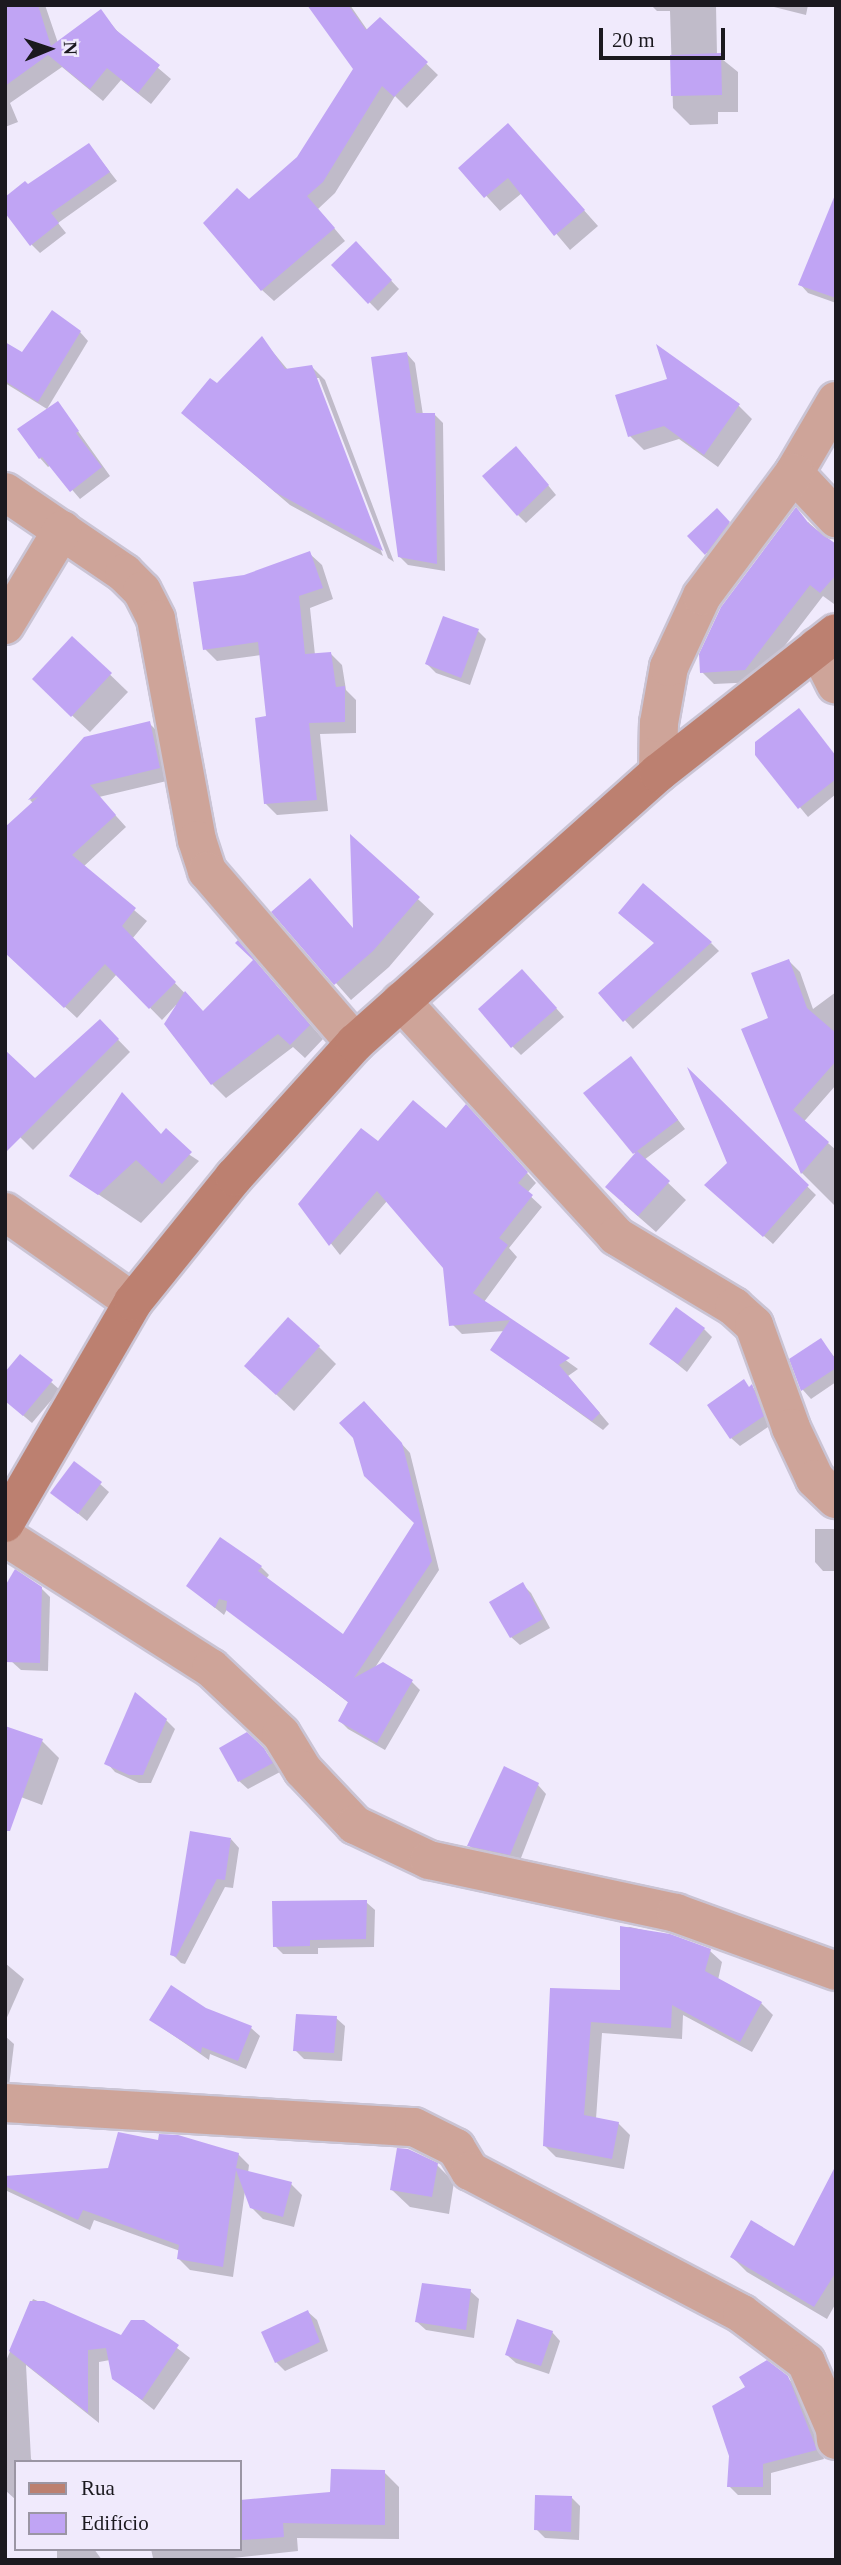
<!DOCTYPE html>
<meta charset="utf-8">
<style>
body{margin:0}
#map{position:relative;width:841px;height:2565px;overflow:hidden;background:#f0eafc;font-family:"Times New Roman",serif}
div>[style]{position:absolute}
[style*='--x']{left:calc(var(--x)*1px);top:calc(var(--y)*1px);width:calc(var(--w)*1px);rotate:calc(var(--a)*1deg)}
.shadow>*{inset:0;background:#0003}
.building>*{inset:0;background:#c0a4f4}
.roads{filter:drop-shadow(2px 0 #cac4d4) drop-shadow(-2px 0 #cac4d4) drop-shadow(0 2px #cac4d4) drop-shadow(0 -2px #cac4d4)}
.street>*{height:38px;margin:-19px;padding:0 19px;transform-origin:19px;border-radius:19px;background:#cea499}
.secondary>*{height:38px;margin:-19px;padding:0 19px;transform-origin:19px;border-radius:19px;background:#bc8070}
span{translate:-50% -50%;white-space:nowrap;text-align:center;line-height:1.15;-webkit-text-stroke:7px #f0eafc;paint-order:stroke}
.frame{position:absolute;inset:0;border:7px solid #1b191f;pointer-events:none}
.legend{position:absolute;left:14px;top:2460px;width:228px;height:91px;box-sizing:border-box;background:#f0eafc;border:2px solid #9b96a4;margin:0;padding:9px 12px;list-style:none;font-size:21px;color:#1b191f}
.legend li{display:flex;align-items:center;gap:14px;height:35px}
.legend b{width:35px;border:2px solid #9b96a4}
.north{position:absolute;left:14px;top:14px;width:70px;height:70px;-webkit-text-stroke:5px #f0eafc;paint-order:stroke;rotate:88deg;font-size:19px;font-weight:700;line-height:28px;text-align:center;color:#1b191f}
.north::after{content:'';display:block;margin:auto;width:24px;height:32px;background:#1b191f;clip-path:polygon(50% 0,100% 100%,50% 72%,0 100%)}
.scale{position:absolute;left:599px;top:28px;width:126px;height:32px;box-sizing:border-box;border:4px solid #1b191f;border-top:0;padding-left:9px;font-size:21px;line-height:24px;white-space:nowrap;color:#1b191f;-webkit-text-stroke:5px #f0eafc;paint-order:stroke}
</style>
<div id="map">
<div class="shadow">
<div style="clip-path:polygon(5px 5px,45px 5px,58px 43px,101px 12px,124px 39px,171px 79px,151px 104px,121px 80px,103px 101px,62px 67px,10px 103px,18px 122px,5px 127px)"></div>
<div style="clip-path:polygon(309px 5px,350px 5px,368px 31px,380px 19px,438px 75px,407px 108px,395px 96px,335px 193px,318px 209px,345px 241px,274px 301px,262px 290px,249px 202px,298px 158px,355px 69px)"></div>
<div style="clip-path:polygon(651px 5px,716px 5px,717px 55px,738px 72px,738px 112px,718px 112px,718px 124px,690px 125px,673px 108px,670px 11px,657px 11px)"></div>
<div style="clip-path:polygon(766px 5px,808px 5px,806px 15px)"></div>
<div style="clip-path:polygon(508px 125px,598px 226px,570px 250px,522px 193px,500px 211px,461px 168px)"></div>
<div style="clip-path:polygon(89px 145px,117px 181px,58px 223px,66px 233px,40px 253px,32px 245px,28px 186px)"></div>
<div style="clip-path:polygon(356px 243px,399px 289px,378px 311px,333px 265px)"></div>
<div style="clip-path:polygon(836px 257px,836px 303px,808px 293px,800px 284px)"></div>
<div style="clip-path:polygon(80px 332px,88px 341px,47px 409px,5px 383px,5px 362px)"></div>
<div style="clip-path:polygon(262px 339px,288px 370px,312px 367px,325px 380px,394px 562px,388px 558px,319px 378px,316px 378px,383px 556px,290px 505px,196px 425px,218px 386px)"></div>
<div style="clip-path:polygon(407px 354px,415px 363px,423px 415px,435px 415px,443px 423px,445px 571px,408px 565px,399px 556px)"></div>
<div style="clip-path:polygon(669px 380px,739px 406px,752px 419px,718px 467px,679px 439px,644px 450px,630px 436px,617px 396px)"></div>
<div style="clip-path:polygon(58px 403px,110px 476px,80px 499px,51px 465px,48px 467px,40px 458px)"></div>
<div style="clip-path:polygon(525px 457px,556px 495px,526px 523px,518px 515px)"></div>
<div style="clip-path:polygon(717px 511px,737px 532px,715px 562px,690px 536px)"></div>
<div style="clip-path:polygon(808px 522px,836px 547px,836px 602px,834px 604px,823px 596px,757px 682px,714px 684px,702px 672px)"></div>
<div style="clip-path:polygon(310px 554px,322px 565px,333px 599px,310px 608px,315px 655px,331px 654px,342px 665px,346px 690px,356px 700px,356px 733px,320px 734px,328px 811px,277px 815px,265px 803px,268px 718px,261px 655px,217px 661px,205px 649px,245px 577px)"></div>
<div style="clip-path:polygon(478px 631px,486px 639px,470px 685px,436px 673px,427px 664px)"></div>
<div style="clip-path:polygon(72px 638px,128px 692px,90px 732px,51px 696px)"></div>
<div style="clip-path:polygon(799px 710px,836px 758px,836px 794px,808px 817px,757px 755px)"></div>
<div style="clip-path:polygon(149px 723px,161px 735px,171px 780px,99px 797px,126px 827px,83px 867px,147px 921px,132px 939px,204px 1013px,255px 961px,323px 1039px,305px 1058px,293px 1047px,226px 1098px,212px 1084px,176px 1005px,162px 1020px,117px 974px,77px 1018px,5px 951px,34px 804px,30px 800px,85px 738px)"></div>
<div style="clip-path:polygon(352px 838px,434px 914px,389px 967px,351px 1000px,273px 912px,310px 880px,355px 931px)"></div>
<div style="clip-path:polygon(711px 943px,719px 951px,633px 1029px,600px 993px)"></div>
<div style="clip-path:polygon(789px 961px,800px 972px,813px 1009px,836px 992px,836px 1085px,793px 1134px,770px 1019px)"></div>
<div style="clip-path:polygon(530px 979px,564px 1017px,521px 1055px,512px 1046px)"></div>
<div style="clip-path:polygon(100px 1021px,130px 1052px,33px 1150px,5px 1122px,35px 1080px)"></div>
<div style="clip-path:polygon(631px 1059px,685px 1129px,644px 1160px,686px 1200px,656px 1232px,624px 1204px,636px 1155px,585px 1094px)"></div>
<div style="clip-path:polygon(692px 1074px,816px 1195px,773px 1244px,715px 1193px,729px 1163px)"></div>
<div style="clip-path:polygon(476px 1116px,536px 1183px,527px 1193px,542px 1207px,509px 1248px,517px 1257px,484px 1302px,578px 1369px,568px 1376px,609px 1424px,603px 1430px,492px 1350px,505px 1331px,462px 1334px,452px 1324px,445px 1268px,387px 1201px,340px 1255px,300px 1204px,378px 1143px,446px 1130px)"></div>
<div style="clip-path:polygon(813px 1130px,836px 1150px,836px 1207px,802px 1173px,788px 1139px)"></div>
<div style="clip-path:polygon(161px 1136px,199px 1161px,141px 1223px,71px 1176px)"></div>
<div style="clip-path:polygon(704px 1329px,712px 1337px,687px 1372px,651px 1343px)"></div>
<div style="clip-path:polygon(820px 1340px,836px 1359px,836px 1382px,811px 1399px,803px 1390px,792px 1360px)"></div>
<div style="clip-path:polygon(319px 1347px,336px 1364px,294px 1411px,264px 1383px)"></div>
<div style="clip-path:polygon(51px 1382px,60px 1390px,32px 1423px,5px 1400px)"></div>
<div style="clip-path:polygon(752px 1387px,760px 1395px,771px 1425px,740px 1446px,731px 1438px)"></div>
<div style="clip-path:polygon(372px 1411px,410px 1453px,439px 1570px,374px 1669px,411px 1681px,420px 1690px,385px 1750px,348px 1729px,340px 1721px,349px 1703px,227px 1609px,224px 1615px,188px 1586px,261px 1567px,269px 1575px,266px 1579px,343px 1637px,416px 1523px)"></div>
<div style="clip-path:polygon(100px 1484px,109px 1492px,87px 1521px,53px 1493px)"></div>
<div style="clip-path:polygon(815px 1529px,836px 1529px,836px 1571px,823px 1571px,815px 1562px)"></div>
<div style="clip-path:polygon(523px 1585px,531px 1593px,550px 1628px,520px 1645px,511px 1637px)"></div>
<div style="clip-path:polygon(41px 1588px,50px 1597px,48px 1671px,21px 1670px,11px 1661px)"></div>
<div style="clip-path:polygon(166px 1720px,175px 1729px,151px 1783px,139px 1783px,115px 1772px,107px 1763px)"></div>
<div style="clip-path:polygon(247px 1734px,272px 1759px,280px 1772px,248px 1789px,239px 1781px)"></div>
<div style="clip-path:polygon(42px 1741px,59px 1758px,42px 1805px,5px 1791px)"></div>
<div style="clip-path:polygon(538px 1785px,546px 1794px,519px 1863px,477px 1854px,469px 1845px)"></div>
<div style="clip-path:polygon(231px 1839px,239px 1848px,233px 1888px,225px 1887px,185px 1964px,181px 1963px,172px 1954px)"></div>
<div style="clip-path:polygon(366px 1902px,375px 1910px,374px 1947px,318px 1948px,318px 1954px,283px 1954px,275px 1946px)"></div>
<div style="clip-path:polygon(630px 1927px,669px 1936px,710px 1951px,722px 1962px,718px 1980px,761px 2003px,773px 2015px,752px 2052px,683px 2015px,682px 2039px,602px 2033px,596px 2119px,618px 2123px,630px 2135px,624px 2169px,556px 2157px,544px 2145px,552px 1990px,622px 1992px,622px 1928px)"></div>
<div style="clip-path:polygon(5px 1963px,24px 1979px,5px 2022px)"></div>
<div style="clip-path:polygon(205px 2009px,251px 2028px,260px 2036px,246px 2069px,210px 2054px,209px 2060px,151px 2020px)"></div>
<div style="clip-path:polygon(336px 2018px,345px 2026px,342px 2061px,304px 2059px,295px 2050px)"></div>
<div style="clip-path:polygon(5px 2036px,14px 2044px,9px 2086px,5px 2085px)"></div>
<div style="clip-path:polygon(238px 2154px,249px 2165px,248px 2173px,291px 2184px,302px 2195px,294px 2227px,263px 2219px,251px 2207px,245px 2191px,233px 2277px,190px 2270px,179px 2259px,180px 2251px,94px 2220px,90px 2230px,5px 2190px,5px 2178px,109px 2170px)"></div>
<div style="clip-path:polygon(437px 2165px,454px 2182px,449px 2214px,410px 2207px,392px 2190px)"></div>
<div style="clip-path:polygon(836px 2192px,836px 2303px,827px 2319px,747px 2272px,732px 2257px,795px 2248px)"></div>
<div style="clip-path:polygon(470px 2291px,479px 2299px,474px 2338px,426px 2330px,417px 2322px)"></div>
<div style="clip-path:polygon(33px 2299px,121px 2337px,143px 2322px,190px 2358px,154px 2410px,114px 2378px,110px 2360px,99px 2362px,99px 2423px,26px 2365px,31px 2459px,34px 2462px,16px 2462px,16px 2500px,5px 2490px,5px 2363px)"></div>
<div style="clip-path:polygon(308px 2312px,317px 2320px,328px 2351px,285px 2371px,276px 2362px)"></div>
<div style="clip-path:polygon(552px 2332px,560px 2341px,549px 2374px,516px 2363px,507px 2355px)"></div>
<div style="clip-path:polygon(787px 2377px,796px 2387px,824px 2459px,771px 2473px,771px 2495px,738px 2495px,729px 2486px)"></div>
<div style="clip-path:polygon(384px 2472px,399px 2487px,399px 2539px,297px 2538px,298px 2551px,215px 2560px,153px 2558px,151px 2549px,240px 2549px,240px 2501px,332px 2494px)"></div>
<div style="clip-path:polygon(572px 2498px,580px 2506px,579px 2540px,545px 2538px,536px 2529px)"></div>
<div style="clip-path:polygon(57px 2549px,94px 2549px,102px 2560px,57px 2560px)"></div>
</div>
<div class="building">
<div style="clip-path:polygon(5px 5px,38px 5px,51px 46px,101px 9px,116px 30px,160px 65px,138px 93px,107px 68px,90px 89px,48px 55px,5px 86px)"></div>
<div style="clip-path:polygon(307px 5px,348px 5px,366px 30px,380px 17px,428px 62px,394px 97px,382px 86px,323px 182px,307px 196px,335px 228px,261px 291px,203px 223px,237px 188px,249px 199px,297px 157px,353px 69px)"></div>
<div style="clip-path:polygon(721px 53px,722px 95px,671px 96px,670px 55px)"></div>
<div style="clip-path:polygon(508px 123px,585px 210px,554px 236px,508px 178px,484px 198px,458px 168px)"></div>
<div style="clip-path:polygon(89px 143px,110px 172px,51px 213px,59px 223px,30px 246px,5px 213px,5px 197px,25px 181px,28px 184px)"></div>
<div style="clip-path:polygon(835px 195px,836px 195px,836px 298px,798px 285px)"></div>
<div style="clip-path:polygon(356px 241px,392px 280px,368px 304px,331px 265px)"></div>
<div style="clip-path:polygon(52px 310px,81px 331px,38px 402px,5px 381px,5px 342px,22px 352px)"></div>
<div style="clip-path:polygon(262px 336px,285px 369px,312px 365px,383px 551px,275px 492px,181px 413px,210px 378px,217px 383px)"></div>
<div style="clip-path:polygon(656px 344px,740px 404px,704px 455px,664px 426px,628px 437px,615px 395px,667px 379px)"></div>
<div style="clip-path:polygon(407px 352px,416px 413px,435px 413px,437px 564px,398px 557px,371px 357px)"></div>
<div style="clip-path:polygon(58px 401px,79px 431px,76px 433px,102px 467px,70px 492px,42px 457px,39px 459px,17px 429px)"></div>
<div style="clip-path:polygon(516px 446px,549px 485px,517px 516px,482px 476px)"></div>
<div style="clip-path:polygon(796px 507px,810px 525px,836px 544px,836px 575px,820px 593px,810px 585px,745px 670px,700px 673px,699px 654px,721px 607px)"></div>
<div style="clip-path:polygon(717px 508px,730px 522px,705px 555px,687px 536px)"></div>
<div style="clip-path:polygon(310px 551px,323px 588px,299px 596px,305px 654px,331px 652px,336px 687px,345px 686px,345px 722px,309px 723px,317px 800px,264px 804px,255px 718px,266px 716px,258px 642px,203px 650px,193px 582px,244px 575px)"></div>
<div style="clip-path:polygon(443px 616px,479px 629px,461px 678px,425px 664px)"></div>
<div style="clip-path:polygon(72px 636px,112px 673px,71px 717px,32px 679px)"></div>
<div style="clip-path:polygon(799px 708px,836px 756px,836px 779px,798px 809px,755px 755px,755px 742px)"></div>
<div style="clip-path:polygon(150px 721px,160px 768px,90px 785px,116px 815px,72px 855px,136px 908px,122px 926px,176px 982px,149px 1009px,105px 964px,64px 1008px,5px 953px,5px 827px,38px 797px,28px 800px,84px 737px)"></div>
<div style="clip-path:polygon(350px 834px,420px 897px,373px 951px,334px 985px,271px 912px,310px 878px,353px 928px)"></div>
<div style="clip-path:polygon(643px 883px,712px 942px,623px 1022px,598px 993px,654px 943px,618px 913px)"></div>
<div style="clip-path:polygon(238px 940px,310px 1025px,290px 1045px,278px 1034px,211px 1085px,164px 1024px,185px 991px,203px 1011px,253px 960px,235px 943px)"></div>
<div style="clip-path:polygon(789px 959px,807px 1008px,836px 1033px,836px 1061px,793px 1110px,829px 1142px,801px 1174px,741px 1029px,768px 1018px,751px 973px)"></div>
<div style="clip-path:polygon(522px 969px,557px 1008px,511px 1048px,478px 1009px)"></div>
<div style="clip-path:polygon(100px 1019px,119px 1039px,5px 1153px,5px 1050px,35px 1078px)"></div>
<div style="clip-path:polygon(631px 1056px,678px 1120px,633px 1154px,583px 1093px)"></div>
<div style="clip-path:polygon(687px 1067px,809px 1185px,763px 1237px,704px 1185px,727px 1163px)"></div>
<div style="clip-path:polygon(122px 1092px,161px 1134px,166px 1128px,192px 1152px,162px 1184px,136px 1160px,98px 1195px,69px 1176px)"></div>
<div style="clip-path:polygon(413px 1100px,446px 1128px,466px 1104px,528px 1172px,518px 1183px,533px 1195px,499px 1238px,508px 1245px,473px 1293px,570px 1358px,559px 1365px,600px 1413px,592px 1421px,490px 1350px,510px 1320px,449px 1326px,443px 1268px,377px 1191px,329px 1246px,298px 1204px,361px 1128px,378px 1141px)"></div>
<div style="clip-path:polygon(637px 1151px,670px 1181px,638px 1216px,605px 1187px)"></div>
<div style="clip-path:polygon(676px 1307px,705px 1328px,678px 1364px,649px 1344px)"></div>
<div style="clip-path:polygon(288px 1317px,320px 1346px,276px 1395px,244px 1366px)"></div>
<div style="clip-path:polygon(821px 1338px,836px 1360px,836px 1368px,801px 1391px,789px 1359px)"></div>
<div style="clip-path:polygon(20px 1354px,53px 1380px,23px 1416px,5px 1401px,5px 1372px)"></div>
<div style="clip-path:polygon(744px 1379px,749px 1387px,752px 1384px,764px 1416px,730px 1439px,707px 1405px)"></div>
<div style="clip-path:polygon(364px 1401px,402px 1443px,432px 1561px,354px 1678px,383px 1662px,413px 1680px,377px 1743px,338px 1721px,348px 1702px,226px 1610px,227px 1601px,219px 1599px,215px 1608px,186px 1586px,220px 1537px,262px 1566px,258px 1571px,343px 1634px,414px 1523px,364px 1476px,353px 1438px,339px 1423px)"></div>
<div style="clip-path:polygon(74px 1461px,102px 1482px,78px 1514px,50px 1493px)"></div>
<div style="clip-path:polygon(15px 1569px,42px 1587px,40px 1663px,5px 1662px,5px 1586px)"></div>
<div style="clip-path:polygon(523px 1582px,543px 1619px,510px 1638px,489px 1602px)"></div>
<div style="clip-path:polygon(135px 1692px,167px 1719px,143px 1775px,129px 1775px,104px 1764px)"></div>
<div style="clip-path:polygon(5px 1726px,43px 1739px,10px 1831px,5px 1831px)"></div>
<div style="clip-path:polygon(247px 1732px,264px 1748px,273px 1763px,238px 1782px,219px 1748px)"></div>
<div style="clip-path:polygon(504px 1766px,539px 1783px,510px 1855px,467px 1846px)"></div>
<div style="clip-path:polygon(190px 1831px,231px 1838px,225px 1880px,217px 1879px,176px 1957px,170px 1955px)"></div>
<div style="clip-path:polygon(367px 1900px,366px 1939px,310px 1940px,310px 1946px,273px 1947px,272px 1901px)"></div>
<div style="clip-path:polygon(620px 1926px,670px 1934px,711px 1949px,705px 1971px,762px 2002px,740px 2042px,672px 2005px,671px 2028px,591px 2022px,584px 2115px,619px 2122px,612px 2159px,543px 2146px,550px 1988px,620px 1990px)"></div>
<div style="clip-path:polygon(171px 1985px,206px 2008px,252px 2026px,238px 2061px,202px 2047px,201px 2053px,149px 2020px)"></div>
<div style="clip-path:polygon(296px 2014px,337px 2016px,334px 2053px,293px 2051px)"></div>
<div style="clip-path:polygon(118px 2132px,158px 2140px,159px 2134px,178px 2135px,239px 2153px,236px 2168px,292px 2182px,283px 2217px,250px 2208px,236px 2170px,223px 2267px,177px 2259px,179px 2245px,83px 2210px,78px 2220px,5px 2186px,5px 2176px,108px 2168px)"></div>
<div style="clip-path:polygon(397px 2148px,408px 2149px,438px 2163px,432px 2197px,390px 2190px)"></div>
<div style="clip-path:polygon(836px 2165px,836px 2272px,814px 2307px,730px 2257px,751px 2220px,794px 2246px)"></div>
<div style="clip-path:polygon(422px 2283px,471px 2289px,466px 2330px,415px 2322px)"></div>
<div style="clip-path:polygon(30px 2301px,44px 2301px,121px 2335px,131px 2320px,144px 2320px,179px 2345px,142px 2400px,112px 2379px,106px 2348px,88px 2350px,88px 2413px,9px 2351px)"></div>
<div style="clip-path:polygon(308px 2310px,320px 2342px,275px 2363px,261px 2332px)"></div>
<div style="clip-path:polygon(517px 2319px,553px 2331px,541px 2366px,505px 2355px)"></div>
<div style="clip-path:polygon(767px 2360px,788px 2376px,817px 2450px,763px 2464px,763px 2487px,727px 2487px,729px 2456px,712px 2406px,745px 2387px,739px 2377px)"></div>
<div style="clip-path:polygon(331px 2469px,385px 2470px,385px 2525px,283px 2523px,284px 2537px,242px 2540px,240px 2500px,330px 2492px)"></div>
<div style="clip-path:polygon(535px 2495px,572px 2496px,571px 2532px,534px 2530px)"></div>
</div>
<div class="roads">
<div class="street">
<div style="--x:836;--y:401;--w:83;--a:120.3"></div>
<div style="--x:794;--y:473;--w:62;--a:47"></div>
<div style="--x:5;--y:492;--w:144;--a:34.2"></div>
<div style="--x:124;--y:573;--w:25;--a:45"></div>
<div style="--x:142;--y:591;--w:31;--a:63"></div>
<div style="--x:156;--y:619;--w:225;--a:79.5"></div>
<div style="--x:197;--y:840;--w:33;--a:72"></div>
<div style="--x:207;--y:871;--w:227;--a:49.3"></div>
<div style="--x:5;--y:625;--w:111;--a:-59"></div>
<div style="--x:817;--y:647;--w:42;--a:63.4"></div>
<div style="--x:658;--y:773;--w:50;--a:-88.9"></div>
<div style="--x:659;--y:723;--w:57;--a:-79.9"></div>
<div style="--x:669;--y:667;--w:78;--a:-65.1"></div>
<div style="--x:702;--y:596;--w:154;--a:-53.2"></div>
<div style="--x:401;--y:1001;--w:319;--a:47.5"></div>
<div style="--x:616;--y:1236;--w:138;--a:31"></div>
<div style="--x:734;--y:1307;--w:27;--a:42"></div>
<div style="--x:754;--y:1325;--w:109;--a:70.2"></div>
<div style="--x:791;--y:1428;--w:56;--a:64.8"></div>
<div style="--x:815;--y:1479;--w:29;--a:44"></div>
<div style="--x:5;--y:1212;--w:156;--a:35.1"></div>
<div style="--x:5;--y:1537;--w:244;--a:32.5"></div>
<div style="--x:211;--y:1668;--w:96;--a:43.3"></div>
<div style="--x:281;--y:1734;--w:42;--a:58.6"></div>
<div style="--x:303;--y:1770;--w:76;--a:46.6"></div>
<div style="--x:355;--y:1825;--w:82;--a:25.3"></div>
<div style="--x:429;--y:1860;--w:253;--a:12.1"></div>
<div style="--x:676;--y:1913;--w:170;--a:19.9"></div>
<div style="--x:5;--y:2103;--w:410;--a:3.4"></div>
<div style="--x:414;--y:2127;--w:47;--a:26.6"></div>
<div style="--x:456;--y:2148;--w:27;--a:59"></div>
<div style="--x:470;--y:2171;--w:307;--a:27.7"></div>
<div style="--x:742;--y:2314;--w:80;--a:36.9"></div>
<div style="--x:806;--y:2362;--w:73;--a:66.6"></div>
<div style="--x:835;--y:2429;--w:11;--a:85"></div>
</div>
<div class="secondary">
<div style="--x:5;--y:1523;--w:255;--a:-59.9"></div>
<div style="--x:133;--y:1302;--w:161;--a:-51.1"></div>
<div style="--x:234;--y:1177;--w:181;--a:-47.9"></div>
<div style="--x:355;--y:1043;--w:406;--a:-41.7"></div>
<div style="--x:658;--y:773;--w:226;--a:-38.2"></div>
</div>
</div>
<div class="frame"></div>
<ul class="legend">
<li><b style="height:9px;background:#bc8070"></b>Rua</li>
<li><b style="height:19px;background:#c0a4f4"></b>Edifício</li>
</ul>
<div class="north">N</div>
<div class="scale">20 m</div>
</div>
